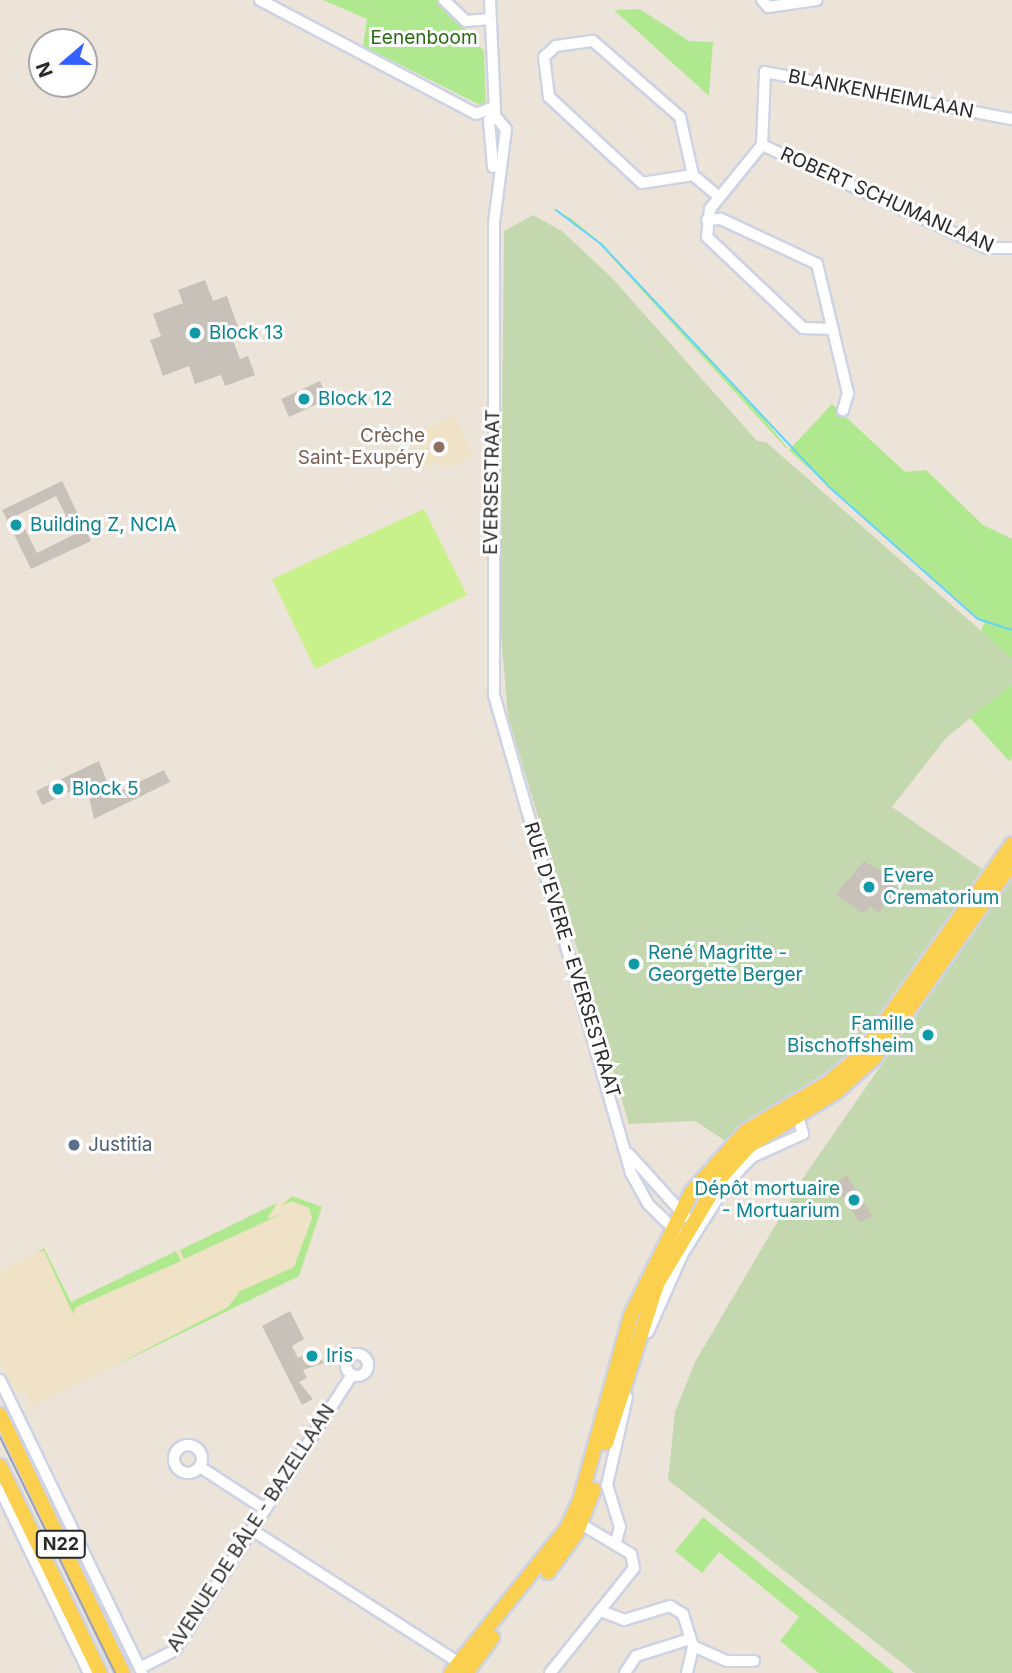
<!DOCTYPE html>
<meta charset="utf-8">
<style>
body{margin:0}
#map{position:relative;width:1012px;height:1673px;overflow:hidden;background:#ede4d9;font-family:Inter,sans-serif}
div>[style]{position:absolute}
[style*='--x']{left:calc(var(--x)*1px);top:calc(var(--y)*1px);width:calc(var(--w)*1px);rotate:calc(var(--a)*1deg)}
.education>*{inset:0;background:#f0e2c7}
.green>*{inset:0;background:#b0e890}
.cemetery>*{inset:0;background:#c4d8af}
.pitch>*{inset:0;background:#c8f18b}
.stream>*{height:2px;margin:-1px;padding:0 1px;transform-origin:1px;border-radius:1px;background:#62d4f9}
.building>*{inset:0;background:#c8c1b9}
.roads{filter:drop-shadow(2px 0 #ced3e4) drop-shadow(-2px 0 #ced3e4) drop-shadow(0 2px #ced3e4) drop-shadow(0 -2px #ced3e4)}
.minor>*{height:10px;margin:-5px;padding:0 5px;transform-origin:5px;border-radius:5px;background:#fff}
.minor>.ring{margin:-5px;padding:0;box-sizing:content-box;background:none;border:10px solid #fff;border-radius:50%}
.major>*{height:14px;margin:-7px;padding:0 7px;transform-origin:7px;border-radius:7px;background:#fcd04f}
.tram>*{height:2px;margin:-1px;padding:0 1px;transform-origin:1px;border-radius:1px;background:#9ca0b5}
.dots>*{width:19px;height:19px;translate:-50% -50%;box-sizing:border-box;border:4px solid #fff;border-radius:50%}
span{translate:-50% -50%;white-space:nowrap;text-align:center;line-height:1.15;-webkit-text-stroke:6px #fff;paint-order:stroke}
.shield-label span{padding:2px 5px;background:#fff;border:2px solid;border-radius:5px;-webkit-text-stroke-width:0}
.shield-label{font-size:18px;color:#292929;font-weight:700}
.park-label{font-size:19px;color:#286b13}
.street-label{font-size:19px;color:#292929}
.culture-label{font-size:19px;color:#0d838f}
.left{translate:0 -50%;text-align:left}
.right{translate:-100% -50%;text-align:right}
.education-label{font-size:19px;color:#785e54}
.service-label{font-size:19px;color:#4e5e75}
.north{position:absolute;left:28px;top:28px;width:70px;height:70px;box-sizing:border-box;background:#fff;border:2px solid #a9a9a9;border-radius:50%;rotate:250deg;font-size:19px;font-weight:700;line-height:28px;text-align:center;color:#292929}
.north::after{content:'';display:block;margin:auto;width:24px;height:32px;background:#345fff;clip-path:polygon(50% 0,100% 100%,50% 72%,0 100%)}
</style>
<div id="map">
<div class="education">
<div style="clip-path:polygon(455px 415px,473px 456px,446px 469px,437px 462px,420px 470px,405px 438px)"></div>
<div style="clip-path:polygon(292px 1196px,322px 1207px,299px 1276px,24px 1410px,30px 1402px,26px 1392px,14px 1390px,0 1361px,0 1271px,44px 1248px,71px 1302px)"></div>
</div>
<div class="green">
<div style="clip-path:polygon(323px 0,441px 0,484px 51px,486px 108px,363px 46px,367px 19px)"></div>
<div style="clip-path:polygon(640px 9px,689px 41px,713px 42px,709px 96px,614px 10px)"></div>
<div style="clip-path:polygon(549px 206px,572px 219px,602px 244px,761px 415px,789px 450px,832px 404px,905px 472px,926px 470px,983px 525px,1012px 539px,1012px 658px,981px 631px,984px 623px,785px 447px,594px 238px)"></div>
<div style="clip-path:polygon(1012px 684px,1012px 758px,1009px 761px,969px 717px)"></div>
<div style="clip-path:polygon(292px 1196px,322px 1207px,299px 1276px,102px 1372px,228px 1307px,240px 1291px,294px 1267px,312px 1218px,309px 1208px,292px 1201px,282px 1206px)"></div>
<div style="clip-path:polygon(277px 1203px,267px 1219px,282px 1214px,184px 1259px,180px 1250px)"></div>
<div style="clip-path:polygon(44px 1248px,71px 1302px,176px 1251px,181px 1261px,76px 1307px,73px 1314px,44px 1251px,38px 1252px)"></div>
<div style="clip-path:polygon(703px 1517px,894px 1673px,895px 1673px,819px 1673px,780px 1641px,799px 1617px,719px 1552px,702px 1573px,675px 1551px)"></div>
</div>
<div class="cemetery">
<div style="clip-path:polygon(533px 215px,562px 231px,613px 279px,757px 441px,766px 442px,1012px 658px,1012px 684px,946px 738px,892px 807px,982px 869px,848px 1057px,724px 1140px,695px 1121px,629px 1124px,508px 716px,500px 622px,504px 231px)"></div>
<div style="clip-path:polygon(1012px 877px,1012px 1673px,915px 1673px,668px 1480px,675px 1412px,695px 1362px,805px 1175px)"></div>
</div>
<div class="pitch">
<div style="clip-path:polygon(424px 509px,467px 595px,315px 669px,272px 579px)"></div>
</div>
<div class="stream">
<div style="--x:556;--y:210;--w:56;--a:37.1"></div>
<div style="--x:601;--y:244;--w:330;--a:46.8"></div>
<div style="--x:828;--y:486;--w:200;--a:41.6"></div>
<div style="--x:978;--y:619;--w:36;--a:18"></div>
</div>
<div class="building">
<div style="clip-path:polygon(205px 280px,213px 301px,227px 296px,238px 327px,229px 330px,240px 359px,248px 356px,255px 375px,225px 386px,221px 375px,195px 384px,189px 366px,163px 376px,150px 340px,161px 336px,153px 314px,183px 303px,178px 290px)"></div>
<div style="clip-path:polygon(320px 381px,328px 399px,289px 417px,281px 399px)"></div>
<div style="clip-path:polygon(evenodd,62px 481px,91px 541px,31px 569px,2px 510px,62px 481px,56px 496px,75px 534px,37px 553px,18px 515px,56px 496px)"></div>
<div style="clip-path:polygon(99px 761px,112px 795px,164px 770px,170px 782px,94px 819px,86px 784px,42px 805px,36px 791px)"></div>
<div style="clip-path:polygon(864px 861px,900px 883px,879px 913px,870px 906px,864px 914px,836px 894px)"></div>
<div style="clip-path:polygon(847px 1175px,872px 1216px,860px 1223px,835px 1184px)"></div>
<div style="clip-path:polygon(290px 1311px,304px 1339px,292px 1346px,298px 1358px,314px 1350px,324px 1363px,303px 1370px,307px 1378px,299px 1382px,313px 1399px,302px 1405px,262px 1326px)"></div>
</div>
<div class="roads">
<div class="minor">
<div style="--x:260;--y:0;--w:244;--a:27.8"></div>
<div style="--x:476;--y:114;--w:19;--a:-21"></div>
<div style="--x:444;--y:0;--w:30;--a:44"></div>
<div style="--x:466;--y:21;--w:24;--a:-5"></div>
<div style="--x:490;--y:0;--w:112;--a:87.4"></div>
<div style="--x:762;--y:0;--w:9;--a:49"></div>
<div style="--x:768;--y:7;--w:49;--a:-8.1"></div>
<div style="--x:495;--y:116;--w:17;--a:50"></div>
<div style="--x:506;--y:129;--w:95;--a:97.3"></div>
<div style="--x:494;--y:223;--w:472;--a:90"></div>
<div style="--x:494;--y:695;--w:497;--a:74"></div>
<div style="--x:631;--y:1173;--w:35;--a:61"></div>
<div style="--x:648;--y:1204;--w:42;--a:44"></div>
<div style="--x:762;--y:145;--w:247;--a:24.6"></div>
<div style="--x:987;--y:248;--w:25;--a:0"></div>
<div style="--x:493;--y:167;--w:47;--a:-94.9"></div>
<div style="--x:489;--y:120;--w:7;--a:-34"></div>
<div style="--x:693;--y:175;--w:52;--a:171.1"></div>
<div style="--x:642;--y:183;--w:127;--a:-137.2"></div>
<div style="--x:549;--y:97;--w:40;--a:-97.1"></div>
<div style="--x:544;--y:57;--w:16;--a:-43"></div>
<div style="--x:556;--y:46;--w:37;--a:-8"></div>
<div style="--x:593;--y:41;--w:116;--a:41.1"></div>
<div style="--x:680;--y:117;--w:59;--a:77.4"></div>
<div style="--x:693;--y:175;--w:33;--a:40"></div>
<div style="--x:707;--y:220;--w:14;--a:-4"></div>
<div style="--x:721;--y:219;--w:106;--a:25.1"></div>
<div style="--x:817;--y:264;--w:133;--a:76.5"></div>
<div style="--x:848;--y:393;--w:18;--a:106"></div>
<div style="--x:833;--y:329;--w:30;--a:-178"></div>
<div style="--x:803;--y:328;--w:132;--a:-136.5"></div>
<div style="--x:707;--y:237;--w:28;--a:-84"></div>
<div style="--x:710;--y:209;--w:82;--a:-50.9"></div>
<div style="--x:762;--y:145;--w:73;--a:-87.6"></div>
<div style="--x:765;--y:72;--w:251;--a:10.8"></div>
<div style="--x:629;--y:1154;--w:85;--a:47.9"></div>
<div style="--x:648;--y:1332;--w:86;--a:-66.1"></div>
<div style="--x:683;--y:1253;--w:84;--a:-57.6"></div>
<div style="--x:728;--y:1182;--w:35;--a:-46"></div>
<div style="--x:752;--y:1157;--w:56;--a:-24.3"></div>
<div style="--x:803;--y:1134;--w:26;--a:-106"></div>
<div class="ring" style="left:346px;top:1354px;width:12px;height:12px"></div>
<div style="--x:0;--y:1380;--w:326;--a:64.1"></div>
<div class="ring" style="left:174px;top:1445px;width:18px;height:18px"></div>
<div style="--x:200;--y:1467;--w:77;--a:32.9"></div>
<div style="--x:0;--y:1489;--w:204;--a:64.2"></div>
<div style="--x:252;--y:1530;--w:246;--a:32.7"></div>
<div style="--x:616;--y:1542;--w:16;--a:-75"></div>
<div style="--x:620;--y:1527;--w:44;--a:-107.2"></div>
<div style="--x:607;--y:1485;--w:90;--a:-77.2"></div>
<div style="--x:601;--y:1611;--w:25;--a:21"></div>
<div style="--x:624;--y:1620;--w:48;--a:-16.9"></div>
<div style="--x:670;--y:1606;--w:15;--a:32"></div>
<div style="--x:683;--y:1614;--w:34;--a:73"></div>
<div style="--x:693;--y:1646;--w:37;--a:24"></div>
<div style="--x:727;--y:1661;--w:27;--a:0"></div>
<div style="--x:140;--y:1668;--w:38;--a:-27"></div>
<div style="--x:174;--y:1651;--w:328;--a:-57.2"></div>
<div style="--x:550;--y:1673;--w:134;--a:-51.3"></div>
<div style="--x:634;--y:1568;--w:14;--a:-102"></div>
<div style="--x:631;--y:1554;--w:64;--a:-149"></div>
<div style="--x:625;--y:1673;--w:20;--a:-57"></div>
<div style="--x:636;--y:1656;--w:57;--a:-17.5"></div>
<div style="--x:687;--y:1673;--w:28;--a:-77"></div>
</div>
<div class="major">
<div style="--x:0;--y:1415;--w:286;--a:64.5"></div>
<div style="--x:606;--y:1443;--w:167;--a:-72.2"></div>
<div style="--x:657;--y:1284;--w:125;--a:-59.1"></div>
<div style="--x:721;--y:1177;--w:43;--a:-47.8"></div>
<div style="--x:750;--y:1145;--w:101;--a:-31.6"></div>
<div style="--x:836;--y:1092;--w:51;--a:-41.8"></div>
<div style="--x:874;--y:1058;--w:239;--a:-54.7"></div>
<div style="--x:0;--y:1466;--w:230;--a:64.2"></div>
<div style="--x:548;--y:1572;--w:47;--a:-53.6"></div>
<div style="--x:576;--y:1534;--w:48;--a:-68.2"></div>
<div style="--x:451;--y:1673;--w:186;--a:-51.3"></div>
<div style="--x:567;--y:1528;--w:31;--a:-65"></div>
<div style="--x:580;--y:1500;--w:192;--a:-74.6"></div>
<div style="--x:631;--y:1315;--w:136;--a:-63.8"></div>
<div style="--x:691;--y:1193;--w:83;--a:-48.4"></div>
<div style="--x:746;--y:1131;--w:95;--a:-30.3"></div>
<div style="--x:828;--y:1083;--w:43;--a:-40.3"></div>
<div style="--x:861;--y:1055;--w:259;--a:-54.4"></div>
<div style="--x:466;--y:1673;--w:44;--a:-53.4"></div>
</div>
</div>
<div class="tram">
<div style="--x:0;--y:1437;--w:263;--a:64"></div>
</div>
<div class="dots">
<div style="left:195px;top:333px;background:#0f9aa8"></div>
<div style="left:304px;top:399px;background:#0f9aa8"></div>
<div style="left:439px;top:447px;background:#8d6e63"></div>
<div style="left:16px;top:525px;background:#0f9aa8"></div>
<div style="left:58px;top:789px;background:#0f9aa8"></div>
<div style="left:869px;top:887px;background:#0f9aa8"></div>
<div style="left:634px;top:964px;background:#0f9aa8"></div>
<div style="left:928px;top:1035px;background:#0f9aa8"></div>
<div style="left:74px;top:1145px;background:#5c6f8a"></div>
<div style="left:854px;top:1200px;background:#0f9aa8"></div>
<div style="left:312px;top:1356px;background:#0f9aa8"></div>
</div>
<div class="shield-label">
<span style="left:61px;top:1544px">N22</span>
</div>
<div class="park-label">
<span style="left:424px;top:38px">Eenenboom</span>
</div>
<div class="street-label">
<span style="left:881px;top:94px;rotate:11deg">BLANKENHEIMLAAN</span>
<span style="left:887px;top:200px;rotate:24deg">ROBERT SCHUMANLAAN</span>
<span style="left:492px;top:482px;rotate:-89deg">EVERSESTRAAT</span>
<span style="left:572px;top:960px;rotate:73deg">RUE D'EVERE - EVERSESTRAAT</span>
<span style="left:251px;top:1528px;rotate:-57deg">AVENUE DE BÂLE - BAZELLAAN</span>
</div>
<div class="culture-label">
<span class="left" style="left:209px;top:333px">Block 13</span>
<span class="left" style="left:318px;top:399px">Block 12</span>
<span class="left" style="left:30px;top:525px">Building Z, NCIA</span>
<span class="left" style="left:72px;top:789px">Block 5</span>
<span class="left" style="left:883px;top:887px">Evere<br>Crematorium</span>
<span class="left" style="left:648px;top:964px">René Magritte -<br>Georgette Berger</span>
<span class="right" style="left:914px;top:1035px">Famille<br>Bischoffsheim</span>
<span class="right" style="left:840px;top:1200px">Dépôt mortuaire<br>- Mortuarium</span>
<span class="left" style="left:326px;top:1356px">Iris</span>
</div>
<div class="education-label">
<span class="right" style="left:425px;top:447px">Crèche<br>Saint-Exupéry</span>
</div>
<div class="service-label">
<span class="left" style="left:88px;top:1145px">Justitia</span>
</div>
<div class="north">N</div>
</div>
